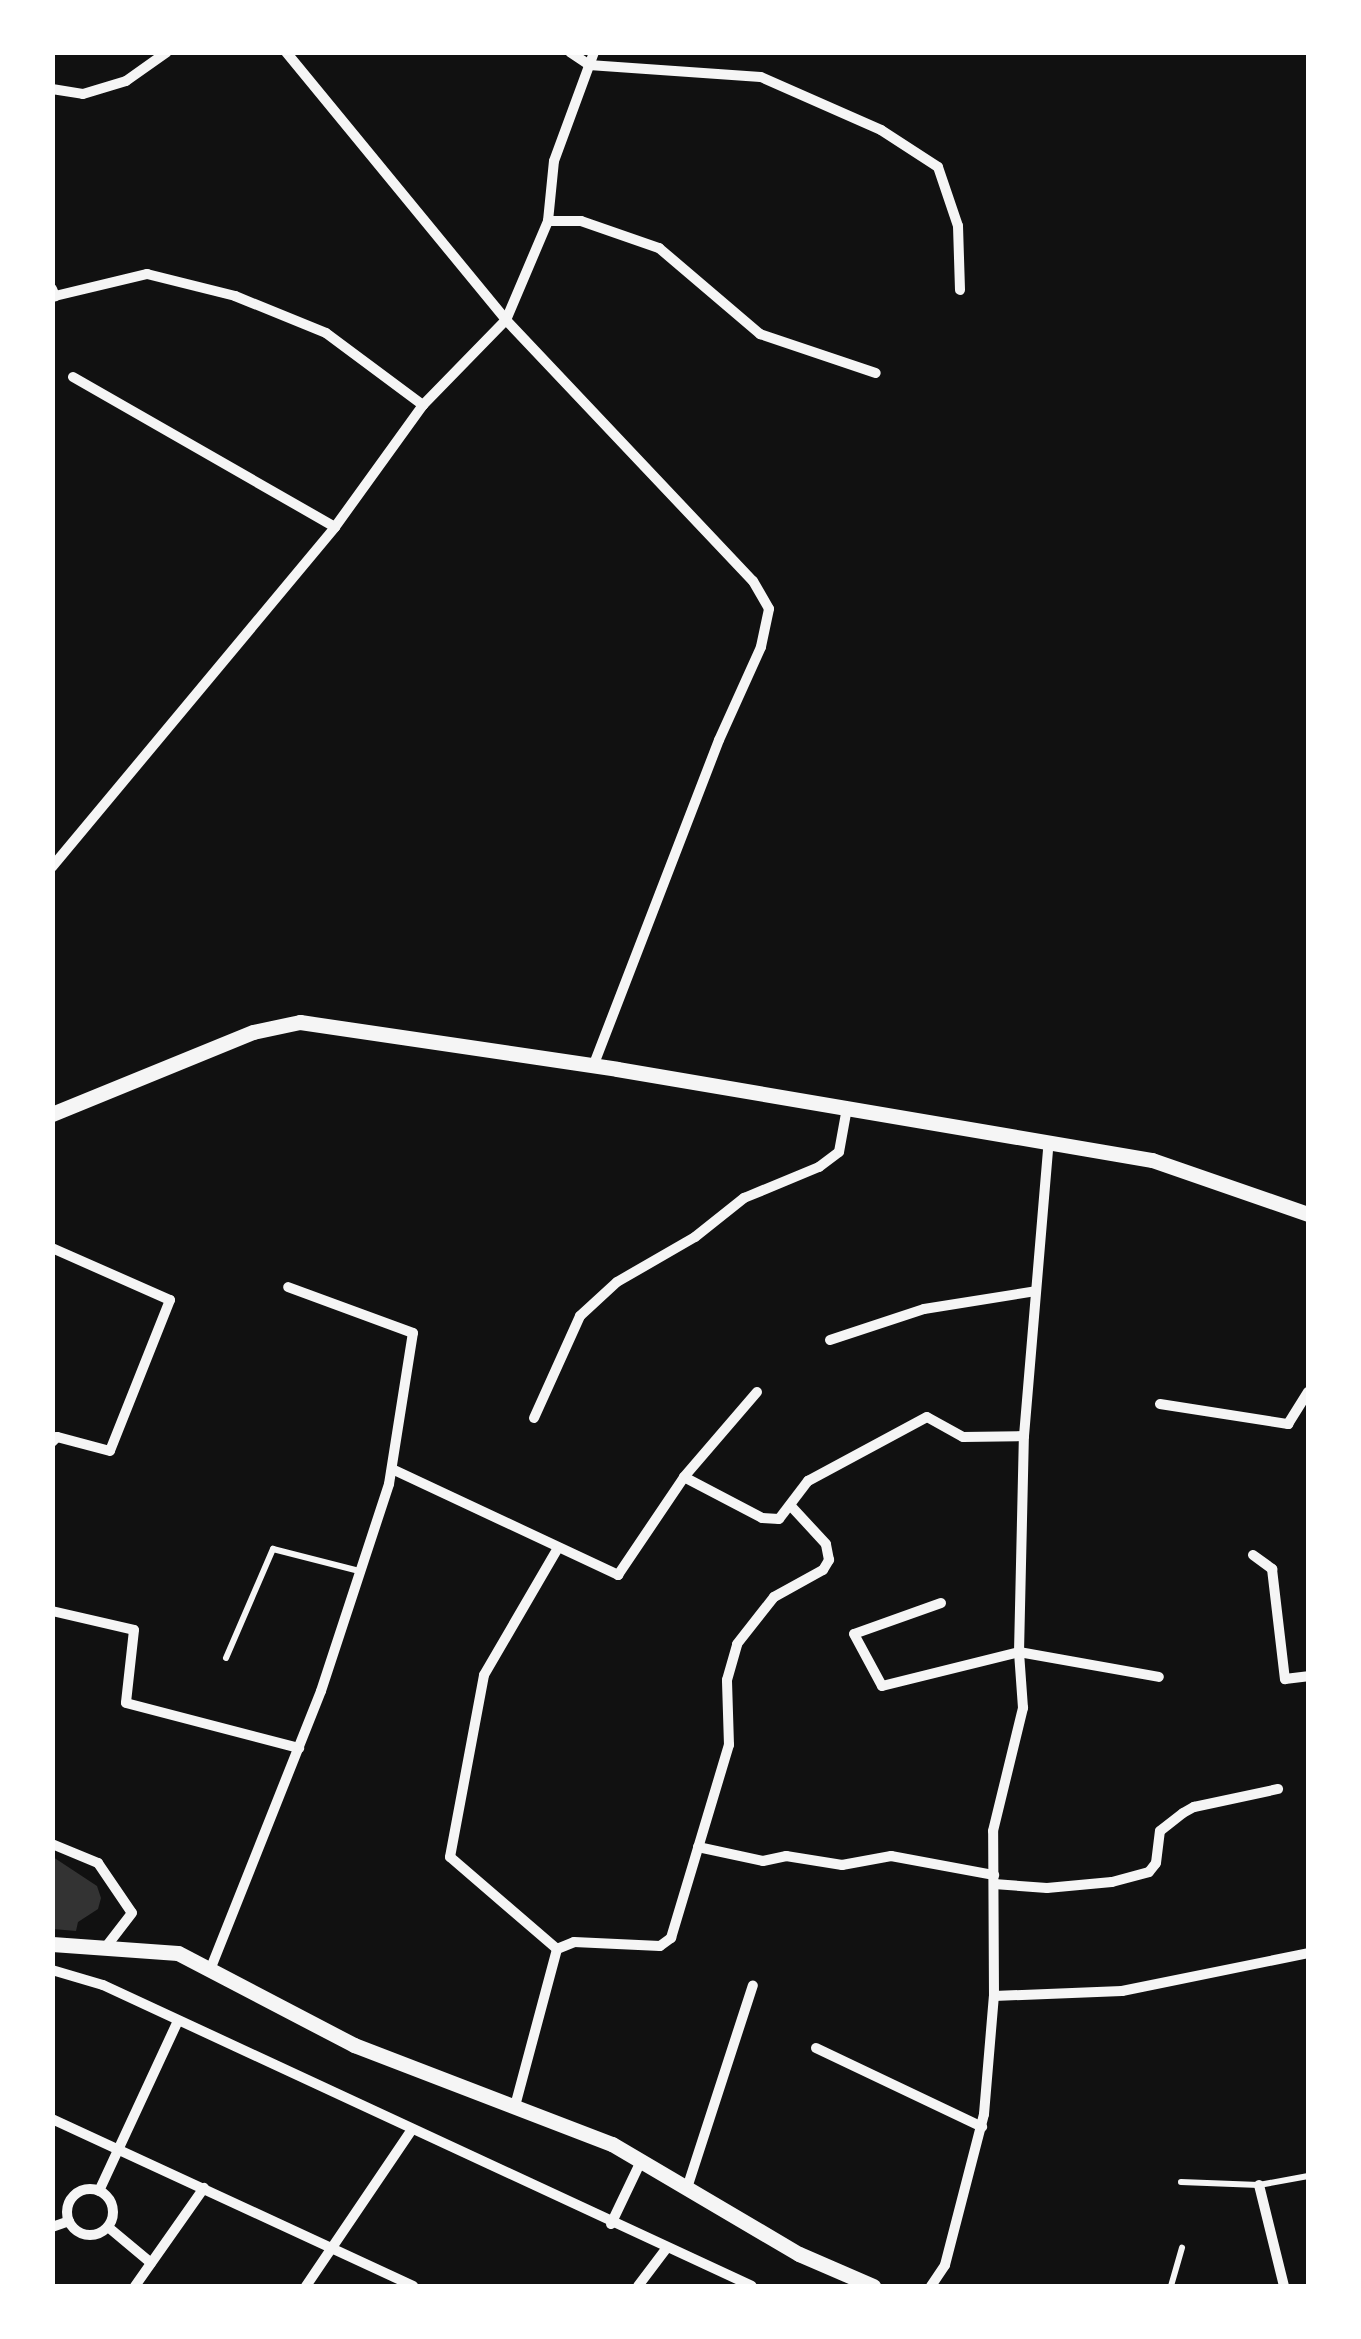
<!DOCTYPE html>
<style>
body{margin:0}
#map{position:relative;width:1361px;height:2339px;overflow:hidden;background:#111;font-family:Ubuntu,sans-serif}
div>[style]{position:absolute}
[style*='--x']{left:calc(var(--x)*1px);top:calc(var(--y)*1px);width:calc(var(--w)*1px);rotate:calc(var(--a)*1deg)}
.water>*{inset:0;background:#333}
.service>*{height:6px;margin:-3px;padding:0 3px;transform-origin:3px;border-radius:3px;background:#f5f5f5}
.minor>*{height:10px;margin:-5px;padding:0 5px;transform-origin:5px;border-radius:5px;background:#f5f5f5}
.minor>.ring{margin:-5px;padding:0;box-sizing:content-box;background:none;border:10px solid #f5f5f5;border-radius:50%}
.tertiary>*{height:15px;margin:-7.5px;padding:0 7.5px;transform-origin:7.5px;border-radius:7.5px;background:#f5f5f5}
span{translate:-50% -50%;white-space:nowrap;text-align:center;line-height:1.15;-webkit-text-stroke:8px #fff;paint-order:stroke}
.frame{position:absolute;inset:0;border:55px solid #fff;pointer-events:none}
</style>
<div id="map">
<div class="water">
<div style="clip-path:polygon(53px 1857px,97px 1886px,101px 1898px,98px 1909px,78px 1922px,76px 1931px,53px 1929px)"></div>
</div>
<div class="service">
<div style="--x:226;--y:1658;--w:119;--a:-66.7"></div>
<div style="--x:273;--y:1549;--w:89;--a:14.3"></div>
<div style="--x:1181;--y:2182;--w:78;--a:2.2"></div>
<div style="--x:1259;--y:2185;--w:50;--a:-10.4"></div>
<div style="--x:1171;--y:2286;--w:40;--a:-74"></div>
</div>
<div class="minor">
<div style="--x:286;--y:52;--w:347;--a:50.6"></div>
<div style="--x:506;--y:320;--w:359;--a:46.6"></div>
<div style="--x:753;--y:581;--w:32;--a:60"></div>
<div style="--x:769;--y:609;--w:39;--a:102"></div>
<div style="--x:761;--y:647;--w:102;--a:114.3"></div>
<div style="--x:719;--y:740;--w:350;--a:111.1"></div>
<div style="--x:570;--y:52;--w:23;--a:34"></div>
<div style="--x:589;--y:65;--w:172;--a:4"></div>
<div style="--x:761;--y:77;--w:131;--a:23.8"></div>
<div style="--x:881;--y:130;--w:68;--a:33"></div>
<div style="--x:938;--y:167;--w:62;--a:71.3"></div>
<div style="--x:958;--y:226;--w:64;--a:88.2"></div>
<div style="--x:52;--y:89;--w:31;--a:9"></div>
<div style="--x:83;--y:94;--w:45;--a:-16.8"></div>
<div style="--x:126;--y:81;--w:50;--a:-35.3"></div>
<div style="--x:548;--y:221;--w:33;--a:0"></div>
<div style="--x:581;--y:221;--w:83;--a:19.1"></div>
<div style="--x:659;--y:248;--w:133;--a:40.4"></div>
<div style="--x:760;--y:334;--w:122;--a:18.6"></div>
<div style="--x:52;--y:289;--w:8;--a:67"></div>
<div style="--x:55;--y:296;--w:95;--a:-13.4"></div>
<div style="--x:147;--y:274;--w:91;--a:14"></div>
<div style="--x:235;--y:296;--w:98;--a:22.1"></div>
<div style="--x:326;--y:333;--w:121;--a:36.6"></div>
<div style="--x:73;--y:377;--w:302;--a:29.8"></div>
<div style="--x:52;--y:867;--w:442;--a:-50.2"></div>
<div style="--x:335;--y:527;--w:150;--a:-54.2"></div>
<div style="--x:423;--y:405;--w:119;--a:-45.7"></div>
<div style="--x:506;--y:320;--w:108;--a:-67"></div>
<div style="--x:548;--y:221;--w:60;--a:-84.3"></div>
<div style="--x:554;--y:161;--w:116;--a:-69.8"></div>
<div style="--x:52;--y:1248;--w:129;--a:23.8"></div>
<div style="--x:170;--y:1300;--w:162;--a:111.7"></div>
<div style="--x:110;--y:1451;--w:55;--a:-165.2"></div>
<div style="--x:57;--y:1437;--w:7;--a:135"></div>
<div style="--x:830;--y:1340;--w:99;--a:-18.3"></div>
<div style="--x:924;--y:1309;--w:113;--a:-9.1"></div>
<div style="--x:757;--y:1392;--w:112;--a:130.7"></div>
<div style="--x:684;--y:1477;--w:88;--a:27.7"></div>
<div style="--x:762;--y:1518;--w:17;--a:3"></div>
<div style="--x:779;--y:1519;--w:48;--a:-52.7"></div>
<div style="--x:808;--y:1481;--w:135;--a:-28.3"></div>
<div style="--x:927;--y:1417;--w:41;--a:29.1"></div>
<div style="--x:963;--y:1437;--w:61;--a:-0.9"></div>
<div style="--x:1160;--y:1404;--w:130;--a:8.9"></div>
<div style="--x:1288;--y:1424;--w:38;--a:-58"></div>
<div style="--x:534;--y:1418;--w:112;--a:-65.7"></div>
<div style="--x:580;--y:1316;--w:50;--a:-42.6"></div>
<div style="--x:617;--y:1282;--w:90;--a:-30"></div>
<div style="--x:695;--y:1237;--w:63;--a:-38.5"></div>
<div style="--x:744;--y:1198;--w:81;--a:-22.5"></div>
<div style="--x:819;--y:1167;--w:25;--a:-37"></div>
<div style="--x:839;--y:1152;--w:45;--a:-79.7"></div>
<div style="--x:392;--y:1469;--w:250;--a:25.1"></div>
<div style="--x:618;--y:1575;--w:118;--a:-56"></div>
<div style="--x:1253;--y:1555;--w:24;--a:36"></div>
<div style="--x:1272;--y:1569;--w:111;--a:83.3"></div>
<div style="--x:1285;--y:1679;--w:23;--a:-7"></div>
<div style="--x:941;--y:1603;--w:92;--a:160.4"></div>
<div style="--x:854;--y:1634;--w:59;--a:61.7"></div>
<div style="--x:882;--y:1686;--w:141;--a:-13.9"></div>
<div style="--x:1019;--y:1652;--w:142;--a:10.1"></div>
<div style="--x:52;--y:1611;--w:84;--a:13"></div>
<div style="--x:134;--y:1630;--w:73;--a:96.3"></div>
<div style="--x:126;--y:1703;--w:179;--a:14.6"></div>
<div style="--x:52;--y:1844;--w:50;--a:22.4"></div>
<div style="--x:98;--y:1863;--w:60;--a:55.8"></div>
<div style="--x:132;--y:1913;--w:44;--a:127.6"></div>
<div style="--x:698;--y:1847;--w:66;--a:12.2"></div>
<div style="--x:763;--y:1861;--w:24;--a:-12"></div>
<div style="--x:786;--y:1856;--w:57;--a:9.1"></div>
<div style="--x:842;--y:1865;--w:50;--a:-10.4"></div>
<div style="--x:891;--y:1856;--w:105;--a:10.5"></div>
<div style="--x:994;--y:1884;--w:53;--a:4.3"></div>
<div style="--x:1047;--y:1888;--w:65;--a:-5.3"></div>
<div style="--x:1112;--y:1882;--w:38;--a:-15"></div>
<div style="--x:1149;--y:1872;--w:11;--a:-52"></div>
<div style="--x:1156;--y:1863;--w:32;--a:-83"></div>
<div style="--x:1160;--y:1831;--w:29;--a:-38"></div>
<div style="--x:1183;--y:1813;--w:13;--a:-29"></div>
<div style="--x:1194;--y:1807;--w:86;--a:-12.1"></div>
<div style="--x:557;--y:1949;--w:141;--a:-139.3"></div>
<div style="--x:450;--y:1857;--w:185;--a:-79.4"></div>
<div style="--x:484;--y:1675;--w:147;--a:-59.8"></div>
<div style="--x:52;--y:1970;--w:53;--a:16.4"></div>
<div style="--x:103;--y:1985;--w:715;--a:24.88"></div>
<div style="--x:210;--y:1970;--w:300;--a:-68.3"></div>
<div style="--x:321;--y:1691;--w:218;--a:-71.8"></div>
<div style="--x:389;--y:1484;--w:153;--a:-81"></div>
<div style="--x:413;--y:1333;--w:133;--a:-159.8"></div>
<div style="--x:994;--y:1996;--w:128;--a:-2.2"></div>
<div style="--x:1122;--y:1991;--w:190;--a:-11.5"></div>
<div style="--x:816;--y:2048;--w:184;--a:25.4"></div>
<div style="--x:515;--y:2106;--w:163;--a:-75"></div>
<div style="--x:557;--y:1949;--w:18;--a:-22"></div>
<div style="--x:574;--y:1942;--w:86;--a:2.7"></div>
<div style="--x:660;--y:1946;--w:14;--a:-36"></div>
<div style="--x:671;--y:1938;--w:202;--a:-73.3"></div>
<div style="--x:729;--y:1745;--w:65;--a:-91.8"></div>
<div style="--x:727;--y:1680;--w:37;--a:-74"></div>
<div style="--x:737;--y:1644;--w:60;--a:-51.8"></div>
<div style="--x:774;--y:1597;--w:56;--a:-28.9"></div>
<div style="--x:823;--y:1570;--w:12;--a:-59"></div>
<div style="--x:829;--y:1560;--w:16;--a:-101"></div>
<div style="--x:826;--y:1544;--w:53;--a:-132.7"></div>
<div style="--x:52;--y:2119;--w:398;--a:24.8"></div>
<div style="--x:1259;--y:2185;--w:104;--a:76.1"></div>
<div style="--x:687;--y:2188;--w:213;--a:-72"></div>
<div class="ring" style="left:67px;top:2189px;width:36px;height:36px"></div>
<div style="--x:99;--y:2191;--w:187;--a:-65.1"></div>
<div style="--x:611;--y:2224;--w:70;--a:-64.5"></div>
<div style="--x:52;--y:2227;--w:18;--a:-19"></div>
<div style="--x:108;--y:2227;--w:56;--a:39.9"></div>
<div style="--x:135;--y:2286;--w:120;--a:-54.9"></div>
<div style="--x:306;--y:2286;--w:187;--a:-55.9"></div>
<div style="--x:638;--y:2286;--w:46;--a:-52.9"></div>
<div style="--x:931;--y:2286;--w:25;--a:-56"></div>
<div style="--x:945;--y:2265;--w:156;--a:-75.5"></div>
<div style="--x:984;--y:2114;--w:118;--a:-85.2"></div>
<div style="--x:994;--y:1996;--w:165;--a:-90.3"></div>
<div style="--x:993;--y:1831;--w:127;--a:-76.3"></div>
<div style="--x:1023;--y:1708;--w:56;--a:-94.1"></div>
<div style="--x:1019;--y:1652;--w:216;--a:-88.7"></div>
<div style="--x:1024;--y:1436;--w:296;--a:-85.2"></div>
</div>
<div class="tertiary">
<div style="--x:52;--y:1114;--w:217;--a:-22.2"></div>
<div style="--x:253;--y:1032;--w:48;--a:-12"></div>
<div style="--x:300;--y:1022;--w:320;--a:8.4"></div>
<div style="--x:617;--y:1069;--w:543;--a:9.65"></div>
<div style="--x:1152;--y:1160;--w:165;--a:19.1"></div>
<div style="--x:52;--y:1944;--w:126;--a:4.1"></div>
<div style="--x:178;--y:1953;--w:199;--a:27.6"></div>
<div style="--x:354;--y:2045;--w:276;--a:21"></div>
<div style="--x:612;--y:2144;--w:217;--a:30.5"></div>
<div style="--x:799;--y:2254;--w:81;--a:23.4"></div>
</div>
<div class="frame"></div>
</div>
